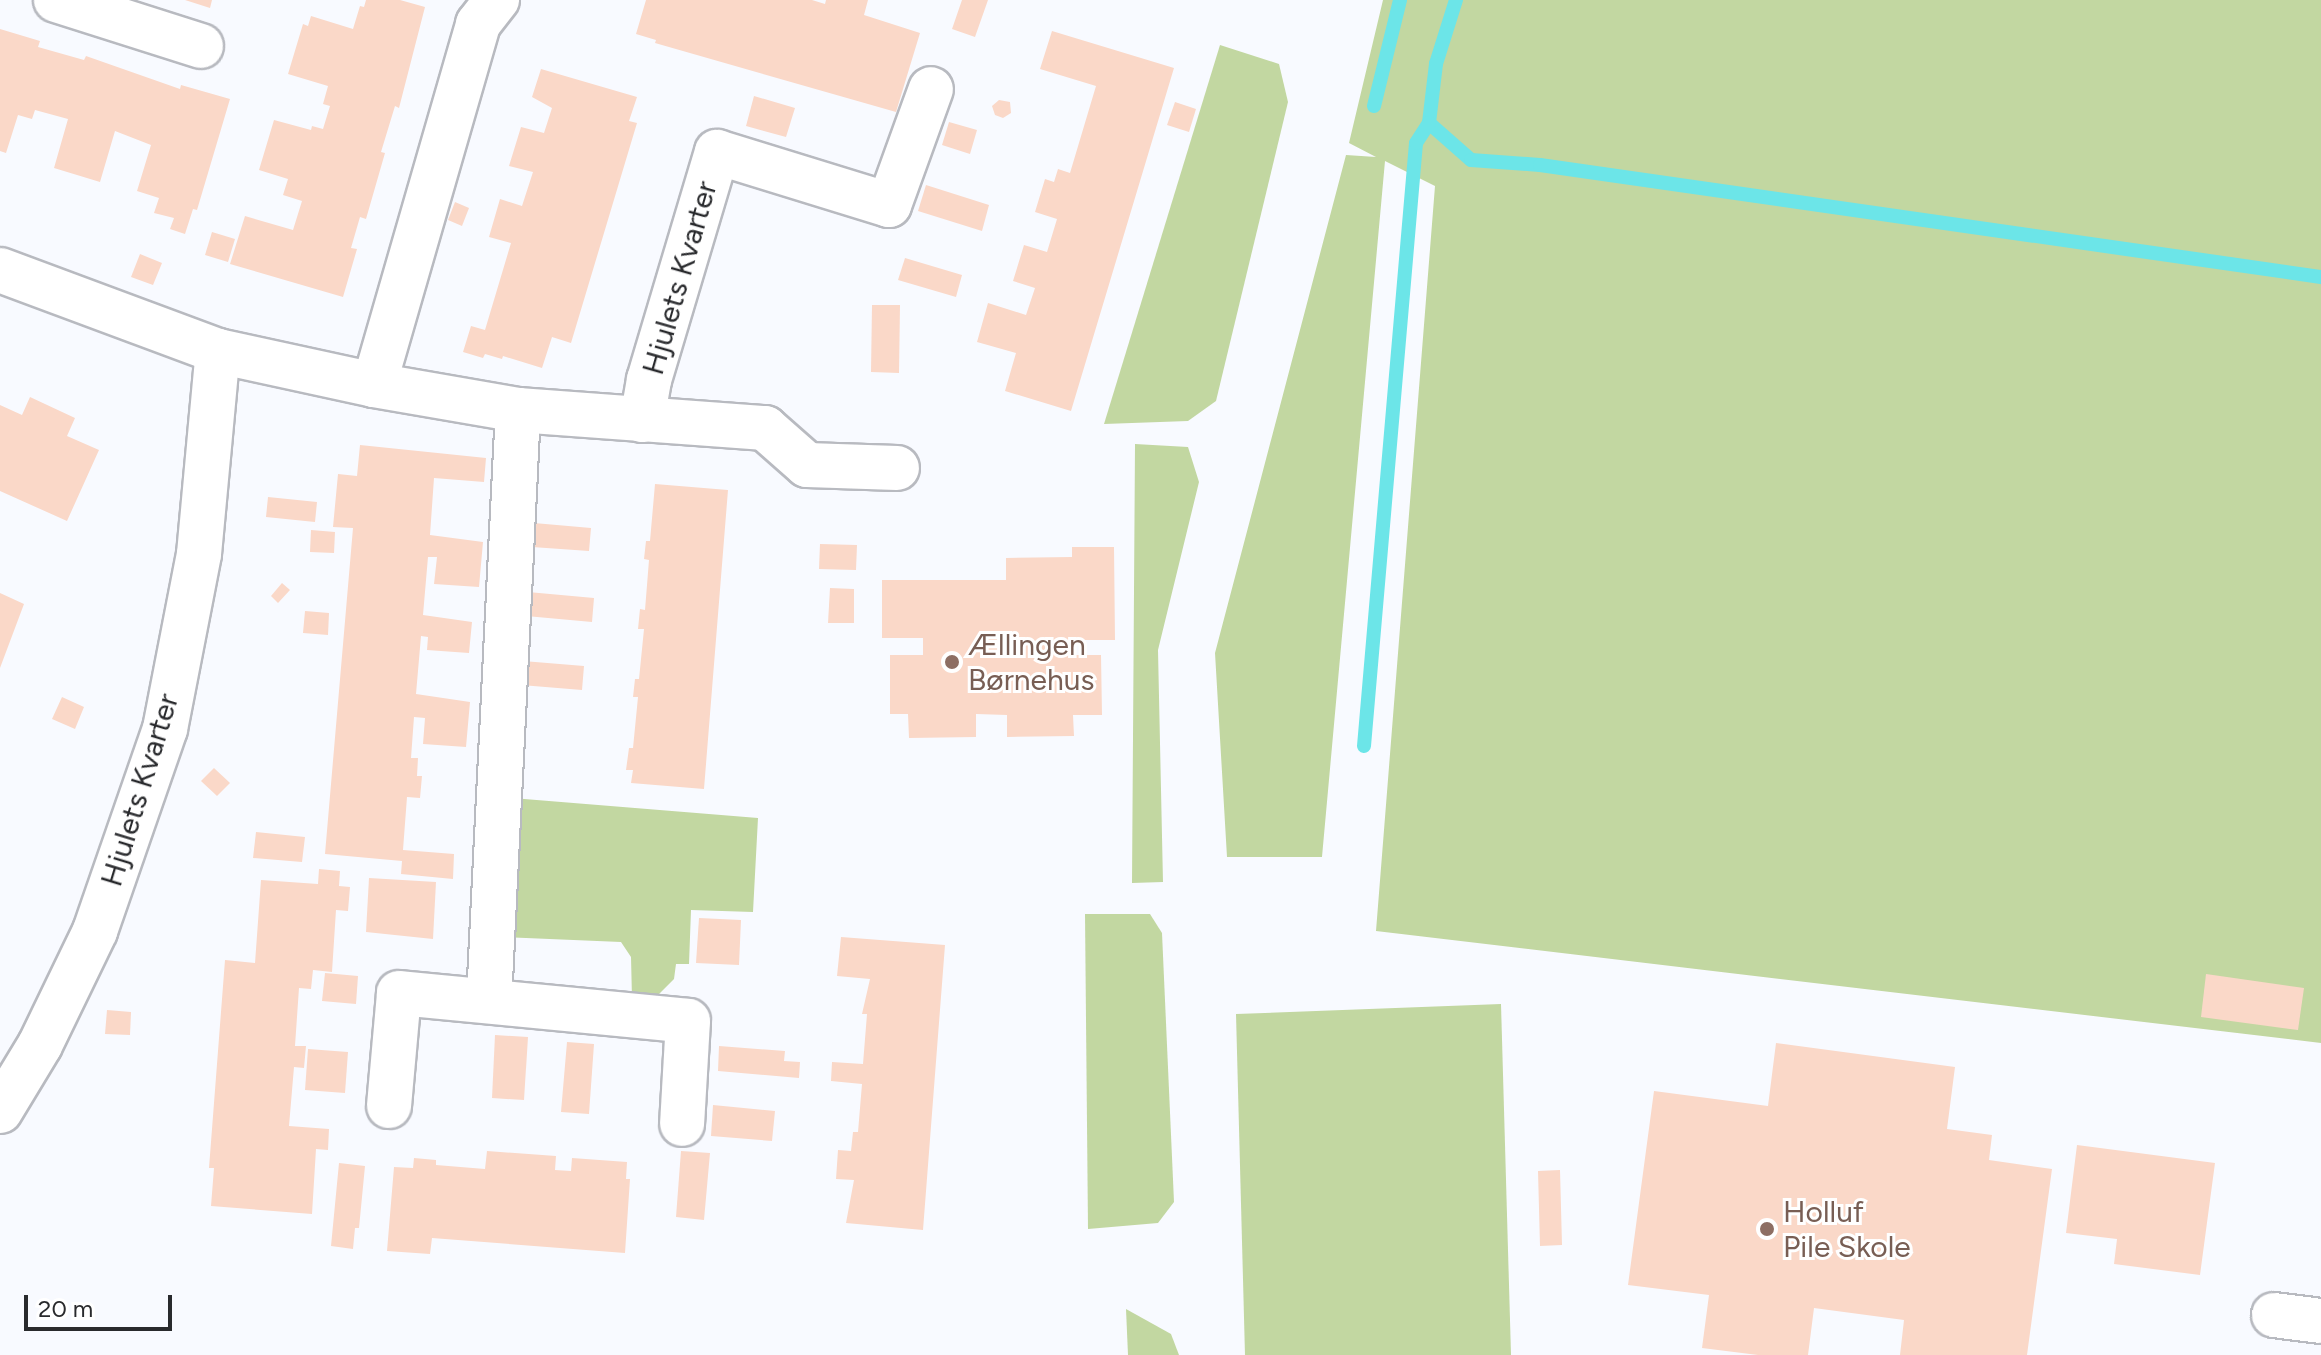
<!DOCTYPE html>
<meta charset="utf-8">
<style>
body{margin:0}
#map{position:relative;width:2321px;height:1355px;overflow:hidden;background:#f8faff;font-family:Figtree,sans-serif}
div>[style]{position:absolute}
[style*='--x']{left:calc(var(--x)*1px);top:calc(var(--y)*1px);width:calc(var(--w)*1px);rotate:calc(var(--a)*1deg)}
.green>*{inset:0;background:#c2d7a1}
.stream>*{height:14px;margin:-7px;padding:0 7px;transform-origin:7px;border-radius:7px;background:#6ce5e8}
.building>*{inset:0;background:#fad8c8}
.roads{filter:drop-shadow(2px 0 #b8bac0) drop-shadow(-2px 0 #b8bac0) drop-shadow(0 2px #b8bac0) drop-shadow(0 -2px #b8bac0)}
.minor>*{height:44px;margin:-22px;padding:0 22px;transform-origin:22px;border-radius:22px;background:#fff}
.dots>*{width:22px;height:22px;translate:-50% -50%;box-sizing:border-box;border:4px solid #fff;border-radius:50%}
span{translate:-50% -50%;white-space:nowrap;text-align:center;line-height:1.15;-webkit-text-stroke:6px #fff;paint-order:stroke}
.street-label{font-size:30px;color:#292a2d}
.education-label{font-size:30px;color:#785e54}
.left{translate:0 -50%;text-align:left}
.scale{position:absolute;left:24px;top:1295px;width:148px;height:36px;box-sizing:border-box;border:4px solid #292a2d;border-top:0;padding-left:10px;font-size:24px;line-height:28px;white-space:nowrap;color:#292a2d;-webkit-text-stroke:6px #fff;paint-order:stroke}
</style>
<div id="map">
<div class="green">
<div style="clip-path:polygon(1383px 0,2321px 0,2321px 1043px,1376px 931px,1435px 186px,1385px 161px,1322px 857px,1227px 857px,1215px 653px,1346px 155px,1376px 157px,1349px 143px)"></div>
<div style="clip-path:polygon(1220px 45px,1279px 64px,1288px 102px,1216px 401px,1188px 421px,1104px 424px)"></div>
<div style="clip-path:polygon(1135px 444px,1188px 447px,1199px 482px,1158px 650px,1163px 882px,1132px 883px)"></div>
<div style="clip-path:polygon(512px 798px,758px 818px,753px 912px,691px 910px,689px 964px,676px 964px,674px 979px,659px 994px,632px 999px,631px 957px,621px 942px,503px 937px)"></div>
<div style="clip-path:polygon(1085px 914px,1150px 914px,1162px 933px,1174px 1202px,1158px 1223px,1088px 1229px)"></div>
<div style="clip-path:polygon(1501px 1004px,1511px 1355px,1245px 1355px,1236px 1014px)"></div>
<div style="clip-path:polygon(1126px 1309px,1171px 1334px,1179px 1355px,1128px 1355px)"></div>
</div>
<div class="stream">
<div style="--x:1456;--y:0;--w:67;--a:107.4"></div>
<div style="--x:1436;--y:64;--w:59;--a:96.8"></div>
<div style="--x:1429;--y:123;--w:56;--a:41.4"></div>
<div style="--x:1471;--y:160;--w:69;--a:4.1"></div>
<div style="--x:1540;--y:165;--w:789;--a:8.16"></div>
<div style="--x:1374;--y:106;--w:109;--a:-76.2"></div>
<div style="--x:1364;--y:746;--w:605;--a:-85.07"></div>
<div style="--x:1416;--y:143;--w:24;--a:-57"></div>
</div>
<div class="building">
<div style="clip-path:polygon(185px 0,212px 0,210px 8px)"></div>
<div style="clip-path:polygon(366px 0,400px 0,425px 7px,399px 108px,395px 106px,381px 152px,385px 153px,366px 219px,360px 217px,351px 248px,357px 249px,343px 297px,230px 264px,245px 216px,293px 230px,302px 201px,283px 195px,288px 179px,259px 170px,274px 120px,311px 130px,312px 126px,323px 129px,330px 106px,323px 104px,328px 86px,288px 74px,303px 24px,308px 26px,311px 16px,353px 29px,360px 6px,364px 7px)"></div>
<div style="clip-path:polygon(646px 0,812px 0,825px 4px,826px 0,868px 0,864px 15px,920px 33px,896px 112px,655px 43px,656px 40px,636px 34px)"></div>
<div style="clip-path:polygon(962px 0,988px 0,975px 37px,952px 29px)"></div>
<div style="clip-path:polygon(0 29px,40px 41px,38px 47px,84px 60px,86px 56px,180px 89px,181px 85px,230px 99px,197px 210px,193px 209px,185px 234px,170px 229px,174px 218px,154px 213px,159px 198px,137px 191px,151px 145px,115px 131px,100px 182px,54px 168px,68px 119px,35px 110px,32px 119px,18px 115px,6px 153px,0 151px)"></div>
<div style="clip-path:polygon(1052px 31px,1174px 68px,1071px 411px,1005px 391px,1016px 353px,977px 342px,988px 303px,1026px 315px,1035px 288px,1013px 281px,1024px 245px,1047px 252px,1057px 219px,1035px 212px,1045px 179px,1054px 182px,1058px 169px,1070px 173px,1096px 86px,1040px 69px)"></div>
<div style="clip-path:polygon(541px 69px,637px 97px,629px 121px,637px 123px,571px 343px,552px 337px,542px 368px,503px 356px,502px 359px,485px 354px,483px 358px,463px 352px,471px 326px,485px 330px,511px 243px,489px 237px,500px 199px,522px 206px,533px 172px,509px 166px,521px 127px,544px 133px,552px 108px,532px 97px)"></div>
<div style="clip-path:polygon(754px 96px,795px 108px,786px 137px,746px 126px)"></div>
<div style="clip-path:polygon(999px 100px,1010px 102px,1011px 113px,1003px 118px,995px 115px,992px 106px)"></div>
<div style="clip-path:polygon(1175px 102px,1196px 109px,1189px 132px,1167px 125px)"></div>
<div style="clip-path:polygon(949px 122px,977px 130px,970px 154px,942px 145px)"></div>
<div style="clip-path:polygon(926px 185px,989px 205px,982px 231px,918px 211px)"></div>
<div style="clip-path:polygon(455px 202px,469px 208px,462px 226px,448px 220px)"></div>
<div style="clip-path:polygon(212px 232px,235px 239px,228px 262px,205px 255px)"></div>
<div style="clip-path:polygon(140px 254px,162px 263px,153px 285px,131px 277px)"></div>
<div style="clip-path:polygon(905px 258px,962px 275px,956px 297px,898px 280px)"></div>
<div style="clip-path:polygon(872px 305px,900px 305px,899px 373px,871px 372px)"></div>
<div style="clip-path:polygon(30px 397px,75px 418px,67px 436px,99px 450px,67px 521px,0 491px,0 405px,22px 415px)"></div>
<div style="clip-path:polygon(360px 445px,486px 458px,484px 482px,434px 478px,430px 535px,483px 542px,479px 587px,434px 584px,437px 557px,428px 557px,423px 615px,472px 622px,469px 653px,427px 650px,428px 637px,421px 636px,416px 694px,470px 702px,466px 747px,423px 744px,425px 718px,414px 717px,411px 758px,418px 758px,417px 776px,422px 776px,420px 798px,407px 797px,403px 850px,454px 854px,453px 879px,401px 874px,402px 861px,325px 854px,353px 528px,333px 527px,338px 474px,357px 476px)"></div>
<div style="clip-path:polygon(655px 484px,728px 490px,704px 789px,631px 783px,633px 770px,626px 770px,629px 748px,633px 748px,638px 697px,633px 697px,635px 679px,639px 679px,644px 629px,638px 629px,640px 609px,645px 610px,649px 560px,644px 559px,646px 541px,650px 541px)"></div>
<div style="clip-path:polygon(268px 497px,317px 502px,315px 522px,266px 517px)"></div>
<div style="clip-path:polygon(534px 523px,591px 528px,589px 551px,532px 547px)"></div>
<div style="clip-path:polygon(311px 530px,335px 532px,334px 553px,310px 552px)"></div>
<div style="clip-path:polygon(820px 544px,857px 545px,856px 570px,819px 569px)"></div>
<div style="clip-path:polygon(1072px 547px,1114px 547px,1115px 640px,1067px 640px,1067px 655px,1101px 655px,1102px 715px,1073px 715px,1074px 736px,1007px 737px,1007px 715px,976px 714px,976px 737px,909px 738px,908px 714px,890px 714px,890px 655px,923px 655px,923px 638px,882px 638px,882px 580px,1006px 580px,1006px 558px,1072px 557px)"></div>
<div style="clip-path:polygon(282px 583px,290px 590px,278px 603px,271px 596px)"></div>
<div style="clip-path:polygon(830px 588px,854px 589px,854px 623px,828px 623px)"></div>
<div style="clip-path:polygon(528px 592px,594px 598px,592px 622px,526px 616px)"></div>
<div style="clip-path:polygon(0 593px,24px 604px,0 668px)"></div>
<div style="clip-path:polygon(305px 611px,329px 613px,328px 635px,303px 633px)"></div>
<div style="clip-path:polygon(523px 661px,584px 666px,582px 690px,521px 685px)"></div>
<div style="clip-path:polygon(62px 697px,84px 707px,75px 729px,52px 719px)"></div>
<div style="clip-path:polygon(214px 768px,230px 783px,217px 796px,201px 781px)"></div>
<div style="clip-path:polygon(256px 832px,305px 837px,302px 862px,253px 858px)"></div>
<div style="clip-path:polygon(319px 869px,340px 871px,339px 886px,350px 887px,348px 911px,336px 910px,332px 972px,313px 970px,311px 989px,299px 988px,295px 1046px,306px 1046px,304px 1068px,294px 1067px,289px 1126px,329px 1129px,328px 1150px,316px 1149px,312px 1214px,211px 1206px,214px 1168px,209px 1168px,225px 960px,255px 963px,261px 880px,318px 884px)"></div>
<div style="clip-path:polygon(369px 878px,436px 882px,433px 939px,366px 932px)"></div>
<div style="clip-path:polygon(699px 918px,741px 920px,739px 965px,696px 963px)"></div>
<div style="clip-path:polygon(841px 937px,945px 945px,923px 1230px,846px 1223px,854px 1180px,836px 1179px,838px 1150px,851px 1151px,853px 1132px,858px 1132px,862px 1084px,831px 1081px,832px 1062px,863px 1064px,867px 1014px,862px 1014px,870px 979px,837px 976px)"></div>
<div style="clip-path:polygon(325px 973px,358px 976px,356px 1004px,322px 1001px)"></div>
<div style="clip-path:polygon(2206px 974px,2304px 988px,2298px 1030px,2201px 1017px)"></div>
<div style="clip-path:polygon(107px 1010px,131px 1012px,130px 1035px,105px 1034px)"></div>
<div style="clip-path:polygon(495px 1035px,528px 1037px,524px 1100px,492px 1098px)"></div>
<div style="clip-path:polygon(567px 1042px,594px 1044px,589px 1114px,561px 1112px)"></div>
<div style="clip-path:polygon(1776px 1043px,1955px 1067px,1947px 1129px,1992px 1135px,1989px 1160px,2052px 1169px,2027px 1355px,1900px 1355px,1904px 1320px,1814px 1308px,1808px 1355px,1758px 1355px,1702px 1348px,1709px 1295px,1628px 1285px,1654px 1091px,1768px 1106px)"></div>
<div style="clip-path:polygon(719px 1046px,785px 1051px,784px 1061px,800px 1062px,799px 1078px,718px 1071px)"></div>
<div style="clip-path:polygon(308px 1049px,348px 1052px,345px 1093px,305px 1090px)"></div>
<div style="clip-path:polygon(713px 1105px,775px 1111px,772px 1141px,711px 1136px)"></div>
<div style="clip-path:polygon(2077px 1145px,2215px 1163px,2200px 1275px,2114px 1264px,2117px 1239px,2066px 1233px)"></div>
<div style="clip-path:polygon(487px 1151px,556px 1156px,555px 1170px,571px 1171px,572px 1158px,627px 1162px,626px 1179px,630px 1179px,625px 1253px,432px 1238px,430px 1254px,387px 1251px,394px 1167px,413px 1168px,414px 1158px,436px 1160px,436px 1165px,485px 1169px)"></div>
<div style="clip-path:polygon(681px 1151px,710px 1153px,704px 1220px,676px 1217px)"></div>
<div style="clip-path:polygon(339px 1163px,365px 1166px,359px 1228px,355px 1228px,353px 1249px,331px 1246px)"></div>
<div style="clip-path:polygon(1560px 1170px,1562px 1245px,1540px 1246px,1538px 1171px)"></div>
</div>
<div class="roads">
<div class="minor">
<div style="--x:56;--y:0;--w:152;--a:17.6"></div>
<div style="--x:0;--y:270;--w:233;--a:20.4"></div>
<div style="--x:218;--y:351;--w:160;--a:12.3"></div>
<div style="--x:374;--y:385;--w:146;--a:9.8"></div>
<div style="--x:518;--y:410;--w:248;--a:4.2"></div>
<div style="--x:765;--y:428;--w:56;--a:41.4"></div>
<div style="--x:807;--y:465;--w:90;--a:1.9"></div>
<div style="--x:374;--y:385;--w:376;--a:-73.9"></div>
<div style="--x:478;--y:24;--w:31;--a:-52"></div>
<div style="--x:642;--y:420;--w:41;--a:-80.1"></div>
<div style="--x:649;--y:380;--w:238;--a:-73.4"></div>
<div style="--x:717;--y:152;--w:180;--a:17.1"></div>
<div style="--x:889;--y:205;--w:123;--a:-70.1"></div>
<div style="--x:489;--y:1001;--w:592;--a:-87.19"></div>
<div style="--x:389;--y:1106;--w:113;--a:-84.9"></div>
<div style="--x:399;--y:993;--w:290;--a:5.5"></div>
<div style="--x:688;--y:1021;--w:103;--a:93.3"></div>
<div style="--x:0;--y:1111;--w:77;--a:-58.8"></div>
<div style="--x:40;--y:1045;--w:127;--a:-64.2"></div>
<div style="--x:95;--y:931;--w:214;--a:-70.9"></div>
<div style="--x:165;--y:729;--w:178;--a:-79"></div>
<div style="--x:199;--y:554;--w:204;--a:-84.7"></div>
<div style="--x:2274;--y:1315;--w:47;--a:7.3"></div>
</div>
</div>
<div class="dots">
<div style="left:952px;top:662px;background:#8d6e63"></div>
<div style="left:1767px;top:1229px;background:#8d6e63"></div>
</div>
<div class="street-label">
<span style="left:680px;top:278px;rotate:-74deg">Hjulets Kvarter</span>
<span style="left:140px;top:790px;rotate:-73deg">Hjulets Kvarter</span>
</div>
<div class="education-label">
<span class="left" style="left:968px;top:662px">Ællingen<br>Børnehus</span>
<span class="left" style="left:1783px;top:1229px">Holluf<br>Pile Skole</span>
</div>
<div class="scale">20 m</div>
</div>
